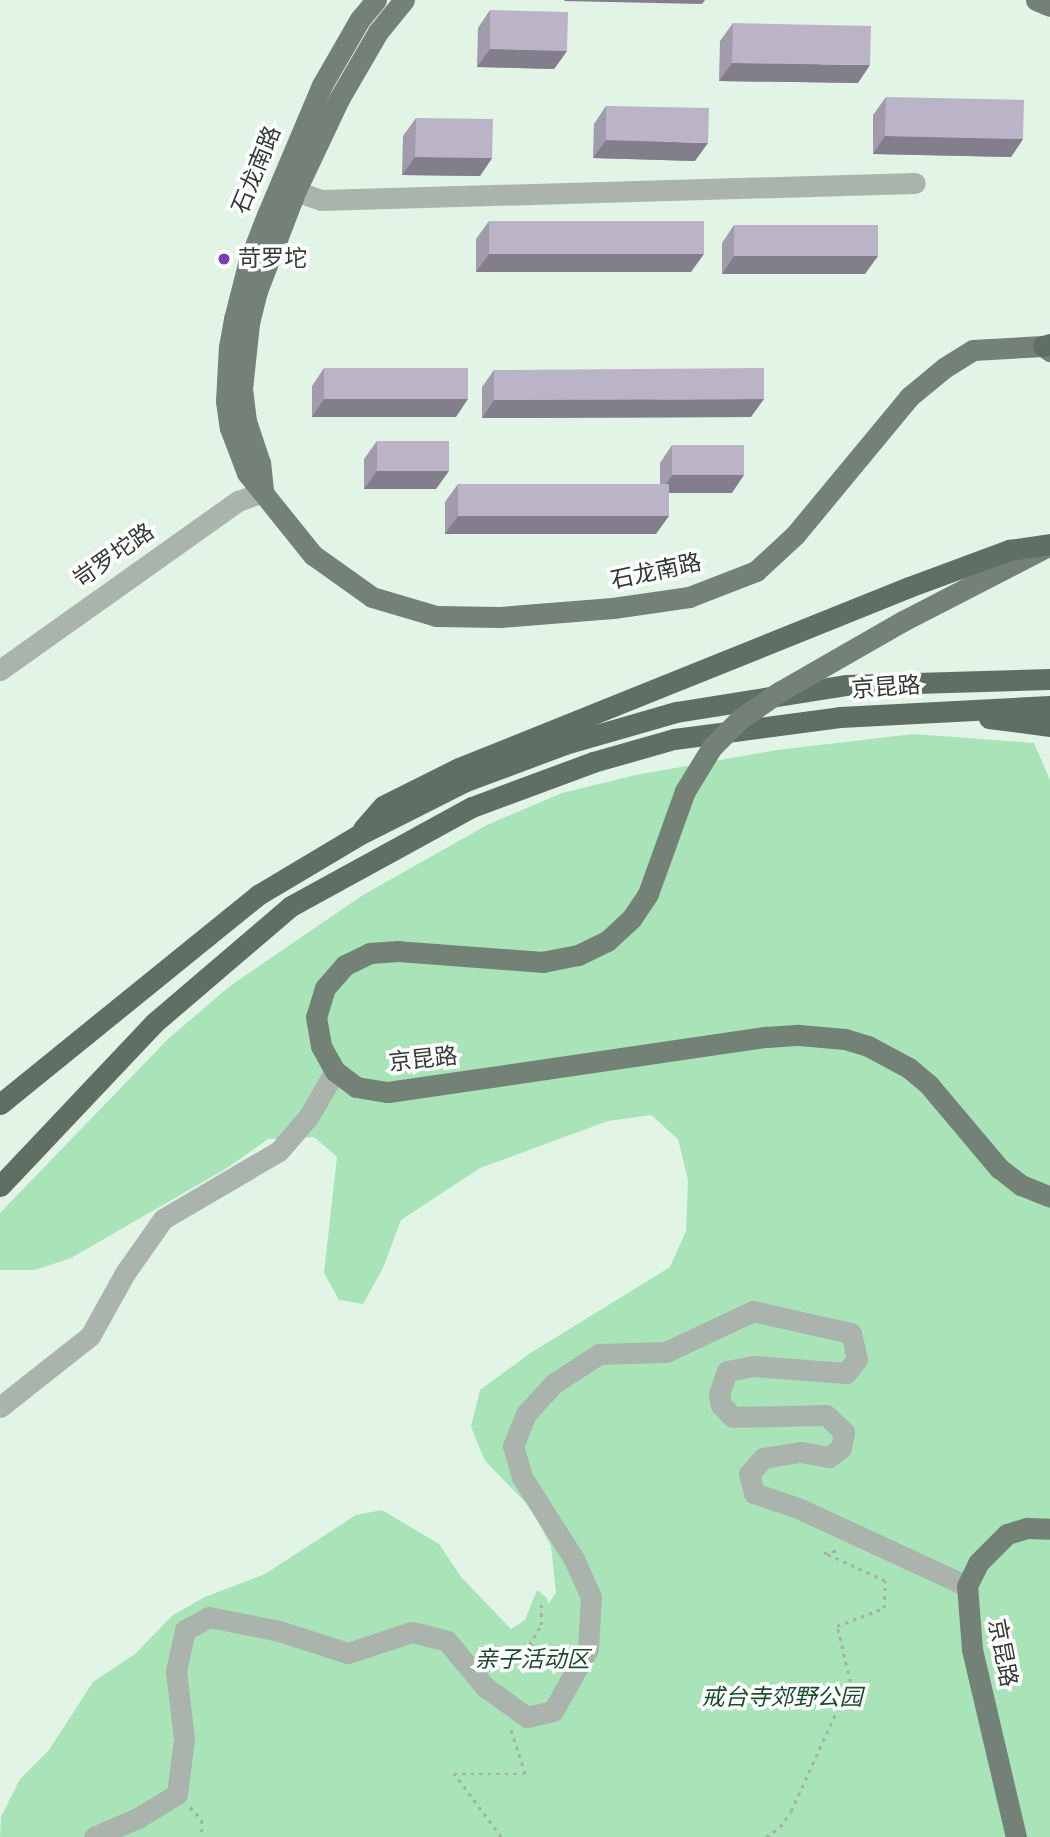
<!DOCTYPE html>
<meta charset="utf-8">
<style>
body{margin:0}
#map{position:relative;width:1050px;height:1837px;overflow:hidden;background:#e1f4e6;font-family:"Roboto Serif","Noto Sans SC",serif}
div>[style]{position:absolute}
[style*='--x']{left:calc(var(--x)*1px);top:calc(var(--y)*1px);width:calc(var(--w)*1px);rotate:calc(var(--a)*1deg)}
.green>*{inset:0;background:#a8e4b8}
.path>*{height:2.5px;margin-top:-1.25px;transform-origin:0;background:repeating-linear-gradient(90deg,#a3b1a6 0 3.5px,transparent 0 8.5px)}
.minor>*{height:21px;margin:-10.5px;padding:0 10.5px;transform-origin:10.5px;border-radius:10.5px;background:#abb3ad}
.major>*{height:21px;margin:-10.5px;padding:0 10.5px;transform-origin:10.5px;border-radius:10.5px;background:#738176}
.highway>*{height:21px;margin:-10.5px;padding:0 10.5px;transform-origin:10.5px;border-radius:10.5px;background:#5f6f63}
.major-bridge>*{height:21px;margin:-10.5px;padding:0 10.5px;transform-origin:10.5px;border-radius:10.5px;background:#738176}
.wall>*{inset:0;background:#a19bab}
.shaded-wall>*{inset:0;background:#837e8b}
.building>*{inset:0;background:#bbb4c7}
.dots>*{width:19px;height:19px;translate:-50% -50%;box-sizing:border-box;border:4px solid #fff;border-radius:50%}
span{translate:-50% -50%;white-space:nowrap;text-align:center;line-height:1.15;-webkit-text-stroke:7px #fff;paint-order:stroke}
.street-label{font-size:23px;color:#343b36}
.poi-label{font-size:23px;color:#343b36}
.left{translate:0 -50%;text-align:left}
.park-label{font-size:23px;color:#1a4d2c;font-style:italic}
</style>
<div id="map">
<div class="green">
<div style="clip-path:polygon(913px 734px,1034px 743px,1050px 780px,1050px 1837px,0 1837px,1px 1817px,20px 1779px,49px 1750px,93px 1682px,135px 1654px,173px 1615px,205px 1597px,265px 1574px,356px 1515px,382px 1510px,439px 1544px,461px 1577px,511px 1629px,525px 1620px,537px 1590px,547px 1598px,548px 1604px,556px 1593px,551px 1546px,530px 1507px,485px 1461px,471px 1427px,480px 1390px,529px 1354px,670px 1267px,686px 1231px,688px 1180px,678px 1139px,651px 1115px,608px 1121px,480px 1168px,401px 1220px,383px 1268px,363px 1304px,339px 1300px,324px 1273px,337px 1157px,314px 1137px,268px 1139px,227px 1168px,71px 1258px,35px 1270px,0 1270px,0 1213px,168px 1039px,230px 986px,363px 895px,487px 825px,562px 793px,636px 775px,777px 750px)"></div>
</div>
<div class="path">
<div style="--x:530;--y:1645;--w:36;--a:24"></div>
<div style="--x:508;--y:1663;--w:28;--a:-41"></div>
<div style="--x:529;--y:1645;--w:23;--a:-59"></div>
<div style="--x:541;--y:1625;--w:24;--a:-90"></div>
<div style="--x:190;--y:1807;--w:18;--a:47"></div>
<div style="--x:202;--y:1820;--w:17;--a:90"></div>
<div style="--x:501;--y:1837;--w:79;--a:-126.7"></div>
<div style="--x:454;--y:1774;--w:71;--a:0"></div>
<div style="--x:525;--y:1774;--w:48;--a:-108.1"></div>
<div style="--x:766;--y:1837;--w:17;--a:-36"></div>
<div style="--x:780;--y:1827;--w:19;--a:-55"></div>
<div style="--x:791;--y:1811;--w:142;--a:-65.4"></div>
<div style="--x:850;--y:1682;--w:57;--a:-103.1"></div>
<div style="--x:837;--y:1626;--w:50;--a:-21"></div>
<div style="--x:884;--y:1608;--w:27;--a:-88"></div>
<div style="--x:885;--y:1581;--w:67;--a:-155.3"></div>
<div style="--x:824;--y:1553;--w:17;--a:-10"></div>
</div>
<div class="minor">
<div style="--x:281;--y:186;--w:42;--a:19.3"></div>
<div style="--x:321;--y:200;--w:594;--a:-1.64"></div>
<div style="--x:0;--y:670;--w:292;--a:-35.4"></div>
<div style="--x:238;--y:501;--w:27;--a:-20"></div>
<div style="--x:0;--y:1407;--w:115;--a:-38.3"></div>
<div style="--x:90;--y:1336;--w:72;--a:-60.9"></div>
<div style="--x:125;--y:1273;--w:66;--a:-54.9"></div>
<div style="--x:163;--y:1219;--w:134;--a:-30.4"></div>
<div style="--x:279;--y:1151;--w:46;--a:-49.4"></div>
<div style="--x:309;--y:1116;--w:52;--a:-60"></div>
<div style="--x:94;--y:1837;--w:48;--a:-23.4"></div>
<div style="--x:138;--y:1818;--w:46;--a:-31.6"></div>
<div style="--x:177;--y:1794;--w:55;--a:-82.7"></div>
<div style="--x:184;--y:1739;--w:68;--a:-96.7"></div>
<div style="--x:176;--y:1671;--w:42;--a:-77.6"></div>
<div style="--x:185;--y:1630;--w:27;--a:-28"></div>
<div style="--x:209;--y:1617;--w:71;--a:11.3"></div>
<div style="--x:279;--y:1631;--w:72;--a:17.7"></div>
<div style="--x:348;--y:1653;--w:67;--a:-18.2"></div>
<div style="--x:412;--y:1632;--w:36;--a:14"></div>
<div style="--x:447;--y:1641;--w:60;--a:50.4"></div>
<div style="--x:485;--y:1687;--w:52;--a:35.5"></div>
<div style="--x:527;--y:1717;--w:27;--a:-13"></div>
<div style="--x:553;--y:1711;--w:71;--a:-60.6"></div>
<div style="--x:588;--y:1649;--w:52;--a:-86.7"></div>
<div style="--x:591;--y:1597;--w:42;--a:-114.1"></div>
<div style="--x:574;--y:1559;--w:97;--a:-122.4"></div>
<div style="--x:522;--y:1477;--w:32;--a:-106"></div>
<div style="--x:513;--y:1446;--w:35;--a:-68"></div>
<div style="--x:526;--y:1414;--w:40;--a:-48"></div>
<div style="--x:553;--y:1384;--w:55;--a:-33.1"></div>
<div style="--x:599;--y:1354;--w:67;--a:-1.7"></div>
<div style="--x:666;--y:1352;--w:96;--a:-25.2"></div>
<div style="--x:753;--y:1311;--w:100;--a:12.7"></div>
<div style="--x:851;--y:1333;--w:27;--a:77"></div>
<div style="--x:857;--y:1359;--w:18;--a:128"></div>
<div style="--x:846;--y:1373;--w:93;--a:-175.7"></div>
<div style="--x:753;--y:1366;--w:26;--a:169"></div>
<div style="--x:727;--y:1371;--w:24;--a:109"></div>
<div style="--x:719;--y:1394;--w:11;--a:80"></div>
<div style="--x:721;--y:1405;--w:17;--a:45"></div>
<div style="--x:733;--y:1417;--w:93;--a:-1.2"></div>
<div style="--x:826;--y:1415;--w:25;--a:43"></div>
<div style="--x:844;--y:1432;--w:16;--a:101"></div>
<div style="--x:841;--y:1448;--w:15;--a:143"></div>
<div style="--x:829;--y:1457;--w:29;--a:-170"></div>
<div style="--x:800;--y:1452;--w:37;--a:171"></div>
<div style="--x:763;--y:1458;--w:21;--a:131"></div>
<div style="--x:749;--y:1474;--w:20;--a:75"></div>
<div style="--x:754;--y:1493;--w:46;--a:18.8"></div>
<div style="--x:798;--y:1508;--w:186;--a:24.8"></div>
</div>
<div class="major">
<div style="--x:376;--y:0;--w:25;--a:130"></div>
<div style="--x:360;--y:19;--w:76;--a:119.9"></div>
<div style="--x:322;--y:85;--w:141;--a:112.9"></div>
<div style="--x:267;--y:215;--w:53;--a:111.2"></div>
<div style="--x:248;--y:264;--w:57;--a:104.3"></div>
<div style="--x:234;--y:319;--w:27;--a:100"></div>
<div style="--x:229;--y:346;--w:55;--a:93.1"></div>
<div style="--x:226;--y:401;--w:27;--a:82"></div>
<div style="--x:230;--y:428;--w:48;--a:69.3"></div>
<div style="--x:247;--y:473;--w:105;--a:51.2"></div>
<div style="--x:313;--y:555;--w:72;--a:35.4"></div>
<div style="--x:372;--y:597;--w:67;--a:16.5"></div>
<div style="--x:436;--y:616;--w:64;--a:0.9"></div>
<div style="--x:500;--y:617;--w:113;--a:-4.6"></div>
<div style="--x:613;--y:608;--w:77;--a:-8.2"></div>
<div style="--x:689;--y:597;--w:72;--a:-21.2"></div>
<div style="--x:756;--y:571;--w:53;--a:-42.7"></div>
<div style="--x:795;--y:535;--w:179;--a:-50.4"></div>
<div style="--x:909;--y:397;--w:45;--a:-39.6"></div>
<div style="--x:944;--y:368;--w:34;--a:-32"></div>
<div style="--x:973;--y:350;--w:70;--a:-3.3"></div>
<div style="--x:1043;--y:346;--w:9;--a:36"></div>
<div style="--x:1036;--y:0;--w:15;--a:23"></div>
<div style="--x:263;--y:490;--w:27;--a:-96"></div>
<div style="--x:260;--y:463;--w:44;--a:-108.4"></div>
<div style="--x:246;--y:421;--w:32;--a:-97"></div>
<div style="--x:242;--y:389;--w:66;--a:-83.9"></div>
<div style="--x:249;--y:323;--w:33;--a:-76"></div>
<div style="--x:257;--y:291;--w:108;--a:-68.9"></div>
<div style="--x:296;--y:190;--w:101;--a:-64.7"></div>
<div style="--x:339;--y:99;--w:78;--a:-59.8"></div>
<div style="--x:378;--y:32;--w:41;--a:-50.9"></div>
<div style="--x:903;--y:621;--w:163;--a:-27.3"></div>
<div style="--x:685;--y:791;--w:109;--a:109.8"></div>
<div style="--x:648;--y:894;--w:29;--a:124"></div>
<div style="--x:632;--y:918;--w:34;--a:137"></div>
<div style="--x:607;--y:941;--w:32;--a:154"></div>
<div style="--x:578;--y:955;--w:36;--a:169"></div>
<div style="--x:543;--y:962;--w:145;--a:-175.7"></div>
<div style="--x:398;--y:951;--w:28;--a:176"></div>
<div style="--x:370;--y:953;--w:28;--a:154"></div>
<div style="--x:345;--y:965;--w:30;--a:131"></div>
<div style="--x:325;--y:988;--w:30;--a:107"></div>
<div style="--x:316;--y:1017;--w:29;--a:80"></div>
<div style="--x:321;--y:1046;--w:29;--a:61"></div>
<div style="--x:335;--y:1071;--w:26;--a:37"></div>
<div style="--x:356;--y:1087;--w:32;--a:9"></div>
<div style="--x:388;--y:1092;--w:383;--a:-8.3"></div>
<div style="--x:767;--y:1037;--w:32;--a:-4"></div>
<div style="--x:799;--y:1035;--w:46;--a:5"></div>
<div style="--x:845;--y:1039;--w:24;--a:17"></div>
<div style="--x:868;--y:1046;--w:47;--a:28.2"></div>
<div style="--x:909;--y:1068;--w:26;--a:40"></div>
<div style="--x:929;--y:1085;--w:109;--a:49.9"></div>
<div style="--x:999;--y:1168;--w:28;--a:38"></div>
<div style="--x:1021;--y:1185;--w:31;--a:22"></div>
<div style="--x:1016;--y:1837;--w:193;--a:-103.2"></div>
<div style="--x:972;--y:1649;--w:63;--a:-94.5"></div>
<div style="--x:967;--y:1586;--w:25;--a:-64"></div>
<div style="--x:978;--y:1563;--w:41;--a:-45"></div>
<div style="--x:1007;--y:1534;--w:21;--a:-17"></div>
<div style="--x:1027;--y:1528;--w:23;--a:2"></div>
</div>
<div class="highway">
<div style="--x:1043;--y:346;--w:7;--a:-16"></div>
<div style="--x:989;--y:718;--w:62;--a:7.5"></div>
<div style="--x:363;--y:829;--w:30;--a:-49"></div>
<div style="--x:383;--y:806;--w:85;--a:-26.6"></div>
<div style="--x:459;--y:768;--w:485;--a:-21.9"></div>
<div style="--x:909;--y:587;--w:107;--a:-20.3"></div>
<div style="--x:1009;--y:550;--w:41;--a:-8.3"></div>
<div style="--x:0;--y:1104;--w:332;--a:-39"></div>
<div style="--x:258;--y:895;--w:115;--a:-30.8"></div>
<div style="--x:357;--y:836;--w:122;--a:-26.8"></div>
<div style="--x:466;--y:781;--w:106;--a:-20.5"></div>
<div style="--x:565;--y:744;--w:116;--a:-16.1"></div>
<div style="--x:676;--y:712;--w:173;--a:-9"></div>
<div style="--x:847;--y:685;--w:203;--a:-1.7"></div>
<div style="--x:0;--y:1186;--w:224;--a:-46.6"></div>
<div style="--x:154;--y:1023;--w:180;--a:-40.5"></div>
<div style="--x:291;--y:906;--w:206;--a:-28.7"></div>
<div style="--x:472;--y:807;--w:129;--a:-20.4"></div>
<div style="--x:593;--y:762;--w:84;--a:-15.9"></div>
<div style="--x:674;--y:739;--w:167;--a:-7.5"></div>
<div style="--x:840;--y:717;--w:210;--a:-3"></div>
</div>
<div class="major-bridge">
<div style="--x:685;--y:791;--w:52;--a:-58.5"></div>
<div style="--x:712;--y:747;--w:40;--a:-45"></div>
<div style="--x:740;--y:719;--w:47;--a:-34.7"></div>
<div style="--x:779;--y:692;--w:143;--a:-29.8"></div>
</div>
<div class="wall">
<div style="clip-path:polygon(490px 10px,567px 51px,554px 69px,477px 67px,478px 28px)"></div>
<div style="clip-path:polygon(733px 23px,858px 83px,719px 81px,720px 41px)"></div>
<div style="clip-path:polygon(886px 97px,1023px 139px,1011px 157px,873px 154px,873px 115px)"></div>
<div style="clip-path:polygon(606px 106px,695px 161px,593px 158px,594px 124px)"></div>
<div style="clip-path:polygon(416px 118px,492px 158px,480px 176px,402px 175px,403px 136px)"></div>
<div style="clip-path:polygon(489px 221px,691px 272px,476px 272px,476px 239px)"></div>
<div style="clip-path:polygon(734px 225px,865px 274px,722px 274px,722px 243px)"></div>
<div style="clip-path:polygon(324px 368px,456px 417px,312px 417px,312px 386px)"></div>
<div style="clip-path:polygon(494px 370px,751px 417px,482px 418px,482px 387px)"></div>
<div style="clip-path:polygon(377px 441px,436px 489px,364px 489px,364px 459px)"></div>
<div style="clip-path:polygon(672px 445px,732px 493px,669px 493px,656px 534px,445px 534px,445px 502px,458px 484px,660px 484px,660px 463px)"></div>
</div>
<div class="shaded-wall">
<div style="clip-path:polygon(565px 0,705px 0,702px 4px,564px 1px)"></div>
<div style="clip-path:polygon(490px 49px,567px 51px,554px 69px,477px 67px)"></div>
<div style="clip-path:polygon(732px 63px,870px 65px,858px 83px,719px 81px)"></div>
<div style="clip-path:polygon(885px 136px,1023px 139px,1011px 157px,873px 154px)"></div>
<div style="clip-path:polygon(606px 140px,708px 143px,695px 161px,593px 158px)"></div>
<div style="clip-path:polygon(415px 157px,492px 158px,480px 176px,402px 175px)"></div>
<div style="clip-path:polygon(489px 254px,704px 254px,691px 272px,476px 272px)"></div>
<div style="clip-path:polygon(734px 256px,878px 256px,865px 274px,722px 274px)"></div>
<div style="clip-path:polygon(324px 399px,468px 399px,456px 417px,312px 417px)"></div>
<div style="clip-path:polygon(764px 399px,751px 417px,482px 418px,494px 400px)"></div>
<div style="clip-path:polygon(377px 471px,449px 471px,436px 489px,364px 489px)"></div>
<div style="clip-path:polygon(672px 475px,744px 475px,732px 493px,660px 493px)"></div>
<div style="clip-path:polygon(458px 516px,669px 516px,656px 534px,445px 534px)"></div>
</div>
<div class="building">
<div style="clip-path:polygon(490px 10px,568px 12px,567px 51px,490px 49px)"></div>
<div style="clip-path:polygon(733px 23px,871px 26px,870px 65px,732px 63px)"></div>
<div style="clip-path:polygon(886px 97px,1024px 100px,1023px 139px,885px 136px)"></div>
<div style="clip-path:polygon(606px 106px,709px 108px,708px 143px,606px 140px)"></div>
<div style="clip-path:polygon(416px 118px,493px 119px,492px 158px,415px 157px)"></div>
<div style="clip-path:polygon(489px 221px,704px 221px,704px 254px,489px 254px)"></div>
<div style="clip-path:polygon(734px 225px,878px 225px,878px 256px,734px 256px)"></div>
<div style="clip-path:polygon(324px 368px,468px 368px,468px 399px,324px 399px)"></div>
<div style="clip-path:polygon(764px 368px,764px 399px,494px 400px,494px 370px)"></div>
<div style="clip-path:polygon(377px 441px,449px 441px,449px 471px,377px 471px)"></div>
<div style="clip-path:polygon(672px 445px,744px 445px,744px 475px,672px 475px)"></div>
<div style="clip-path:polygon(458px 484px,669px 484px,669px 516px,458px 516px)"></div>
</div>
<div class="dots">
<div style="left:224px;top:259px;background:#793eb4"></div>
</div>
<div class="street-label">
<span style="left:257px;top:170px;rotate:-68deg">石龙南路</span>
<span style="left:114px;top:556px;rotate:-35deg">岢罗坨路</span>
<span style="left:656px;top:572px;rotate:-12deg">石龙南路</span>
<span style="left:886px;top:688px;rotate:-4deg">京昆路</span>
<span style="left:423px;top:1060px;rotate:-6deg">京昆路</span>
<span style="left:1002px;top:1653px;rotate:79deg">京昆路</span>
</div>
<div class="poi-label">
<span class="left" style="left:238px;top:259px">苛罗坨</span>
</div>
<div class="park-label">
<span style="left:532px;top:1660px">亲子活动区</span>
<span style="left:782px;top:1698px">戒台寺郊野公园</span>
</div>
</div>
